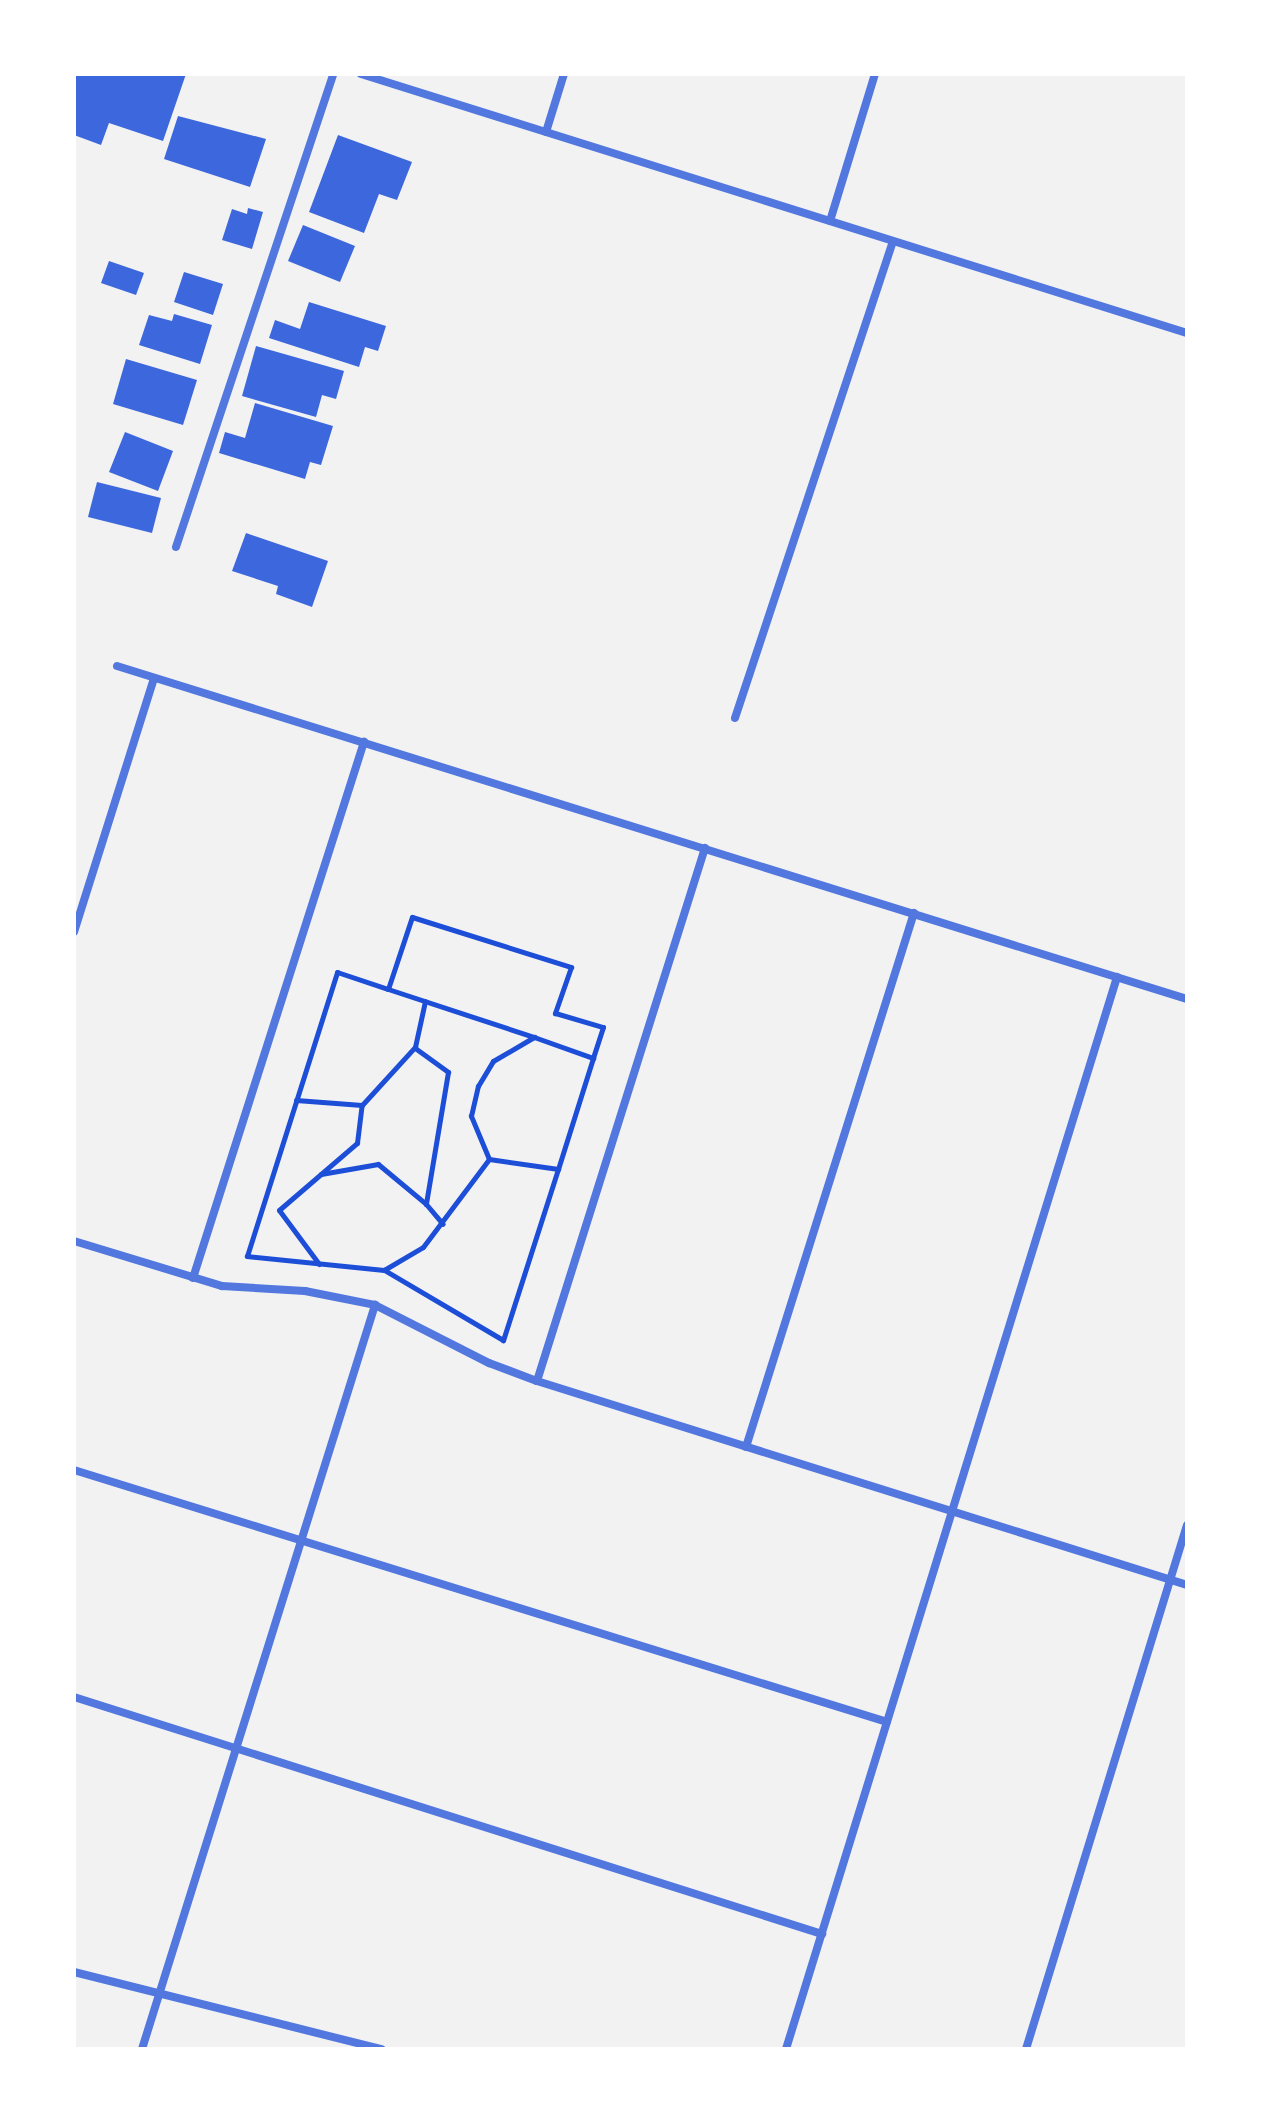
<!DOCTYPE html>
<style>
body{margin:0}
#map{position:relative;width:1261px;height:2123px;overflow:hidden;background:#f2f2f2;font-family:"Libre Baskerville",serif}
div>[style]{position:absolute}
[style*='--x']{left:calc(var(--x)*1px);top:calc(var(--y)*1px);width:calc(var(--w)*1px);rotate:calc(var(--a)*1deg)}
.building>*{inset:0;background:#3d67dc}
.path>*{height:5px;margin:-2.5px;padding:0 2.5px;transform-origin:2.5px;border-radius:2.5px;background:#1d4ed8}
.minor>*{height:8px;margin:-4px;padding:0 4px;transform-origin:4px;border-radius:4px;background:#5277de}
span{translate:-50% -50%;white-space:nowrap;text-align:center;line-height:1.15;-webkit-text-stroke:8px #fff;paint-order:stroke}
.frame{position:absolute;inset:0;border:76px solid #fff;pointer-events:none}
</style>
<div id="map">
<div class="building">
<div style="clip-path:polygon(74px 74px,186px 74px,163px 141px,109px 123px,101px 145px,74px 135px)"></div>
<div style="clip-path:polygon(178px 116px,266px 139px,250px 187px,164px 159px)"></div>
<div style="clip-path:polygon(338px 135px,412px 162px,397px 200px,379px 194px,364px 233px,309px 212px)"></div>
<div style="clip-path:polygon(248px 208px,263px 212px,252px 249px,222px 240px,232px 209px,247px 214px)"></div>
<div style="clip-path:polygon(303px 225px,355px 246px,340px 282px,288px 261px)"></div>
<div style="clip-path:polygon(109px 261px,144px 273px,136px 295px,101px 283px)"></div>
<div style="clip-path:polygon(184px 272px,223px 284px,213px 315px,174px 302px)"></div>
<div style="clip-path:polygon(309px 302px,386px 326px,378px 351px,365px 347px,359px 367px,269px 338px,275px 320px,300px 329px)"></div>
<div style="clip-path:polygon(174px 314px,212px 325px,200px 364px,139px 345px,149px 315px,172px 321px)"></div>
<div style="clip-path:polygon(256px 346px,344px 371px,336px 399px,322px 395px,316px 417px,242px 396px)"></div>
<div style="clip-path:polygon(126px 359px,197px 380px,183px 425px,113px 404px)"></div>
<div style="clip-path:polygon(255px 403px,333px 426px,321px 465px,310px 462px,305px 479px,219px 453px,225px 432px,245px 438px)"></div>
<div style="clip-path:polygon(125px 432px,173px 451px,158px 491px,109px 472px)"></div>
<div style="clip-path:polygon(97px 482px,161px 498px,152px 533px,88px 517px)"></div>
<div style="clip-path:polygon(246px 533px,328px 561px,312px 607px,276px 594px,278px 586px,232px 571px)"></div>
</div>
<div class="path">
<div style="--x:388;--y:989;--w:76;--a:-71.6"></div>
<div style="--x:412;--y:917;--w:167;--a:17.5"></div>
<div style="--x:571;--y:967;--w:49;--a:109.2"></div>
<div style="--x:555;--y:1013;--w:50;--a:16.3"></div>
<div style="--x:603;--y:1027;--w:33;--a:108"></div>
<div style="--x:593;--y:1058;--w:116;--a:107.5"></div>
<div style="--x:558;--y:1169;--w:180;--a:107.8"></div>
<div style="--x:503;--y:1340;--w:138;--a:-149.5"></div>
<div style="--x:384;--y:1270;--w:138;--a:-174.2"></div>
<div style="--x:247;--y:1256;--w:298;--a:-72.4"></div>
<div style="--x:337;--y:972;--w:54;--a:18.4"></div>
<div style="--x:388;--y:989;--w:154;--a:18.2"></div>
<div style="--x:534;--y:1037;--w:63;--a:19.6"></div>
<div style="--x:415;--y:1048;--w:41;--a:36"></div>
<div style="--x:448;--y:1072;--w:134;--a:99.5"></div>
<div style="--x:296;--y:1100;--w:66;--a:4.3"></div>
<div style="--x:489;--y:1159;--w:47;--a:-112.7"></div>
<div style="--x:471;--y:1116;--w:31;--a:-77"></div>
<div style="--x:478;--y:1086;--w:29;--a:-59"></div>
<div style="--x:493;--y:1061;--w:48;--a:-30.3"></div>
<div style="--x:321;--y:1174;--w:58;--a:-10"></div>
<div style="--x:378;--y:1164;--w:62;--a:39.8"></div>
<div style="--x:426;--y:1204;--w:26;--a:50"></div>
<div style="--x:319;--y:1264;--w:67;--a:-126.5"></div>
<div style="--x:279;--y:1210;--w:103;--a:-40.7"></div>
<div style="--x:357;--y:1143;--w:38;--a:-83"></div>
<div style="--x:362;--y:1105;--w:79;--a:-47.6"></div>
<div style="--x:415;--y:1047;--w:47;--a:-77.7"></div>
<div style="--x:384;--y:1270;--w:45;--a:-30.5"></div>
<div style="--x:423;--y:1247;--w:110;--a:-53.1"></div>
<div style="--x:489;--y:1159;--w:70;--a:8.2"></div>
</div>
<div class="minor">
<div style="--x:361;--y:74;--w:866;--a:17.41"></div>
<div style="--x:546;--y:132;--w:61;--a:-72.8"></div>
<div style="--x:830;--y:221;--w:154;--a:-73"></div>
<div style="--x:176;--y:547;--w:498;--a:-71.6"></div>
<div style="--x:117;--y:666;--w:1121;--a:17.29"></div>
<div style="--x:735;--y:718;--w:502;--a:-71.67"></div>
<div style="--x:74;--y:932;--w:266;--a:-72.5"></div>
<div style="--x:74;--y:1241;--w:155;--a:16.9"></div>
<div style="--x:222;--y:1286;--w:83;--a:3.4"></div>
<div style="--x:305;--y:1291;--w:71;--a:11.3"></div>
<div style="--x:375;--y:1305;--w:128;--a:27"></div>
<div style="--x:489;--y:1363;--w:51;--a:20.6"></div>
<div style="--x:537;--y:1381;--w:681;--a:17.42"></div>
<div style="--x:193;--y:1278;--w:563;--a:-72.31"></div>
<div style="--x:537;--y:1381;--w:559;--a:-72.51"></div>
<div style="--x:746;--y:1447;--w:560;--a:-72.54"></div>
<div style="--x:74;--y:1470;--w:851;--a:17.22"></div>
<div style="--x:74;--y:1697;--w:785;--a:17.58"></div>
<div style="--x:74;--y:1972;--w:317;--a:14.1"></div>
<div style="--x:142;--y:2049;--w:780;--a:-72.61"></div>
<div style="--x:786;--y:2049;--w:1122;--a:-72.84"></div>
<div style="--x:1026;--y:2049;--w:548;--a:-72.92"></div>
</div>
<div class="frame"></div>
</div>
